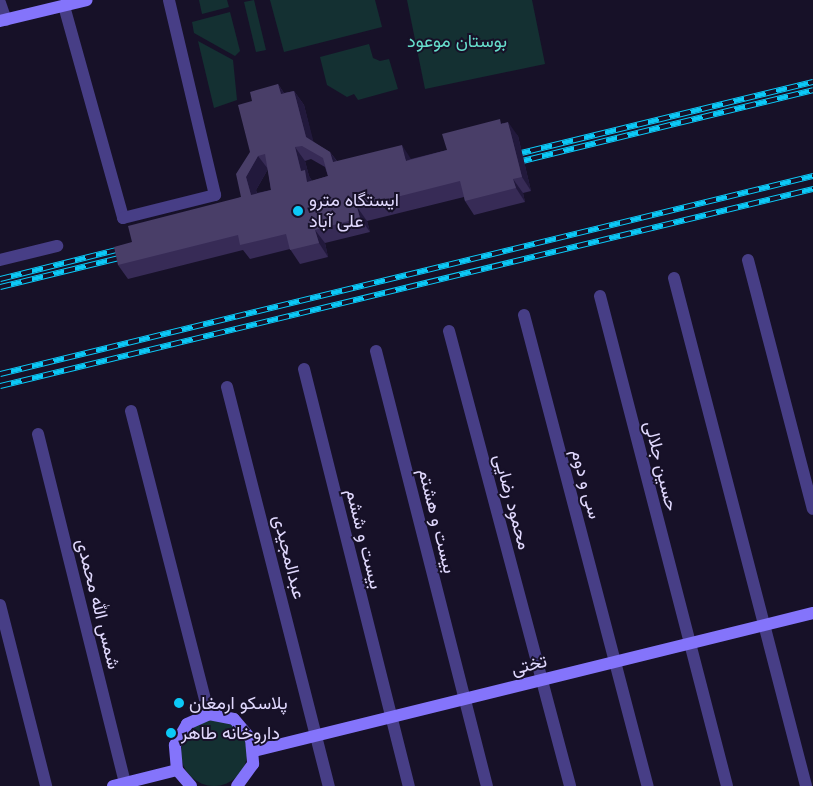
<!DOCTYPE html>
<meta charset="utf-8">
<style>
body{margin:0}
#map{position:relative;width:813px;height:786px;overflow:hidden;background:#171128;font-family:Helvetica,Vazirmatn,sans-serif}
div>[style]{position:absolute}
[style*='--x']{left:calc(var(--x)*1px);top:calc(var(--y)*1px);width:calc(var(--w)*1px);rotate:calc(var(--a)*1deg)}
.green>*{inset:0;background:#143032}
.round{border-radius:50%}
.street>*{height:12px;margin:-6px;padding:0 6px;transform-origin:6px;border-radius:6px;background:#473e86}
.secondary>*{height:12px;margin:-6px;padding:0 6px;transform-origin:6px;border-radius:6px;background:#8474fb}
.rail>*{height:5.5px;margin-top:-2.75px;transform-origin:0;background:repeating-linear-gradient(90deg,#171128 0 11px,#0cc9f7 0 22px);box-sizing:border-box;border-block:1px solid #0cc9f7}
.wall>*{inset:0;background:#372b56}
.shaded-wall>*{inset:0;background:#22193c}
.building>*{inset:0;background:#493e68}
.dots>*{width:14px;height:14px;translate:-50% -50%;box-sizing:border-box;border:2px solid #171128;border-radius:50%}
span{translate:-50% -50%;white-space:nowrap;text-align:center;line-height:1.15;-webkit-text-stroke:4px #171128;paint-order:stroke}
.park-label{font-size:18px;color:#66ddcb}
.poi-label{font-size:18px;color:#e1d9fe}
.left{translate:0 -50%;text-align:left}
.street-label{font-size:18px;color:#e1d9fe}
</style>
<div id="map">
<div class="green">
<div style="clip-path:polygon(199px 0,227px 0,229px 7px,202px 14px)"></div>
<div style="clip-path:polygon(254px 0,266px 50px,256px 52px,244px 2px)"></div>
<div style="clip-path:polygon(270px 0,375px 0,382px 27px,284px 52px)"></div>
<div style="clip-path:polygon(407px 0,532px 0,545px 64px,425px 89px)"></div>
<div style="clip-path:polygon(230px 12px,240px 51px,235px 56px,194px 33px,192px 22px)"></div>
<div style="clip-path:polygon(198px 41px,233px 60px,237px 100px,214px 108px)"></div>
<div style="clip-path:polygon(369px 44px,373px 58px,380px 61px,389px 59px,398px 89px,358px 100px,354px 94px,347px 97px,327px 85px,320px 57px)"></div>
<div class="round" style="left:181px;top:720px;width:66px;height:66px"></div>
</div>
<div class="street">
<div style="--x:0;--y:3;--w:18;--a:71"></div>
<div style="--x:64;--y:6;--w:220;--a:74.4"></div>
<div style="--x:123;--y:218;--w:95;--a:-14"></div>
<div style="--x:215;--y:195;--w:200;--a:-103.3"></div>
<div style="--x:0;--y:260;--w:59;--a:-13.8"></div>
<div style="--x:748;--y:260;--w:257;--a:75.4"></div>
<div style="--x:674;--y:278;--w:525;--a:75.43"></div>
<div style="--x:600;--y:296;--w:506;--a:75.47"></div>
<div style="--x:524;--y:315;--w:487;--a:75.3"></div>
<div style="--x:449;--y:331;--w:471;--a:75.1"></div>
<div style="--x:376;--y:351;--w:449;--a:75.7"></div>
<div style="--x:304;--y:369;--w:430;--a:75.9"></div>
<div style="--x:227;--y:387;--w:412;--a:75.7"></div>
<div style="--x:131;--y:411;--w:313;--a:75.6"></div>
<div style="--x:38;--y:434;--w:363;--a:76"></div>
<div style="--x:0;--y:605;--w:187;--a:75.7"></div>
</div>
<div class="secondary">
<div style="--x:0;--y:21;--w:89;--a:-13.6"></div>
<div style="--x:254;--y:751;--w:576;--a:-13.87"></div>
<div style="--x:113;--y:786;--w:66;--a:-14"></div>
<div style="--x:191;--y:786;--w:21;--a:-131"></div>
<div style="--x:177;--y:770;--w:25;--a:-95"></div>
<div style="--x:175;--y:745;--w:24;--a:-60"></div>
<div style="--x:187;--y:724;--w:24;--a:-24"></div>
<div style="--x:209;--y:714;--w:25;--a:11"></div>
<div style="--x:234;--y:719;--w:26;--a:50"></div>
<div style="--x:251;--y:739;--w:25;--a:85"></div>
<div style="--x:253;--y:764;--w:27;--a:126"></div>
</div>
<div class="rail">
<div style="--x:509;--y:156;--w:313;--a:-13.7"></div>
<div style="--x:510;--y:164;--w:312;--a:-13.7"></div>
<div style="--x:0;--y:279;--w:132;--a:-14"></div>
<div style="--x:0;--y:287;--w:135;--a:-13.7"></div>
<div style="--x:0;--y:374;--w:837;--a:-13.69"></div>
<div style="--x:0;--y:386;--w:837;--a:-13.62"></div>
</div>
<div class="wall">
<div style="clip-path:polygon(evenodd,278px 84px,284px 93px,294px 91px,304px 105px,313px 142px,330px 152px,337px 161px,411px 159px,447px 150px,503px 123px,518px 136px,531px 191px,523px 193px,525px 202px,474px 215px,465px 201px,464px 197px,367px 221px,370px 232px,325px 243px,328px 257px,300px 264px,290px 249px,250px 259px,243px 250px,128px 279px,118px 265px,132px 242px,241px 197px,250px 152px,252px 101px,278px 84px,311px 159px,325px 167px,328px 176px,312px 181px,309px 176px,305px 161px,311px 159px,278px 84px,268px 169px,271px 190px,257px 193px,256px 190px,268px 169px)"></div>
</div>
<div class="shaded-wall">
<div style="clip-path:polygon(278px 84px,287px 98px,281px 94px)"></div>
<div style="clip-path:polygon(294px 91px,304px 105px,316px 151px,306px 137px)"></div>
<div style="clip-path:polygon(508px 122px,518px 136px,531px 191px,522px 177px)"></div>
<div style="clip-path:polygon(402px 145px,411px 159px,406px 161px)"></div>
<div style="clip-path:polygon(295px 147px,305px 161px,309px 176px,314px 184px,307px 182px,301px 171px)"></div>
<div style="clip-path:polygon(330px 152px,340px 166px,333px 162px)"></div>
<div style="clip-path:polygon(258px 156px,268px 169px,256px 190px,261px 209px,251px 195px,246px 177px)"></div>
<div style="clip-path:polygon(513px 179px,523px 193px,525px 202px,516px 188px)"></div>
<div style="clip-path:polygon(357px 207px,367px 221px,370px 232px,360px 218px)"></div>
<div style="clip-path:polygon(315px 230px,325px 243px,328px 257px,319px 243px)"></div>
</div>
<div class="building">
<div style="clip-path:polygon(evenodd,278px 84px,281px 94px,294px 91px,306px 137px,330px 152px,333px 162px,402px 145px,406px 161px,447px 150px,442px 134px,500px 119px,501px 124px,508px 122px,522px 177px,513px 179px,516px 188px,465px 201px,460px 181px,357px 207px,360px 218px,315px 230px,319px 243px,290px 250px,286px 234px,240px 245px,238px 235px,118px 265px,114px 247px,132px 242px,128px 226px,241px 197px,236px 174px,250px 152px,238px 105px,252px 101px,250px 92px,278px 84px,302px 146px,323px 158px,328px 176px,307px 182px,305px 170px,301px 171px,295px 147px,302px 146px,278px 84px,265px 154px,271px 190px,251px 195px,246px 177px,258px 156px,265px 154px)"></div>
</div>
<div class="dots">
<div style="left:298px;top:211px;background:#0cc9f7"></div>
<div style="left:179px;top:703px;background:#0cc9f7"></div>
<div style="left:171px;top:733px;background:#0cc9f7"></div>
</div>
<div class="park-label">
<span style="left:457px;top:41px">بوستان موعود</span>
</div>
<div class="poi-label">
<span class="left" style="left:309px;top:211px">ایستگاه مترو<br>علی آباد</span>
<span class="left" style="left:189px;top:703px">پلاسکو ارمغان</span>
<span class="left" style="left:181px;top:733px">داروخانه طاهر</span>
</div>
<div class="street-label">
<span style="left:661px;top:466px;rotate:76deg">حسین جلالی</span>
<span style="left:586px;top:484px;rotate:75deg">سی و دوم</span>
<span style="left:512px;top:502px;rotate:75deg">محمود رضایی</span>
<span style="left:437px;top:521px;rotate:76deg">بیست و هشتم</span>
<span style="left:364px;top:539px;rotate:76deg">بیست و ششم</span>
<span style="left:289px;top:557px;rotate:76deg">عبدالمجیدی</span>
<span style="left:98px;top:604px;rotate:76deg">شمس الله محمدی</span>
<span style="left:529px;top:665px;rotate:-14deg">تختی</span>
</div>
</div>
